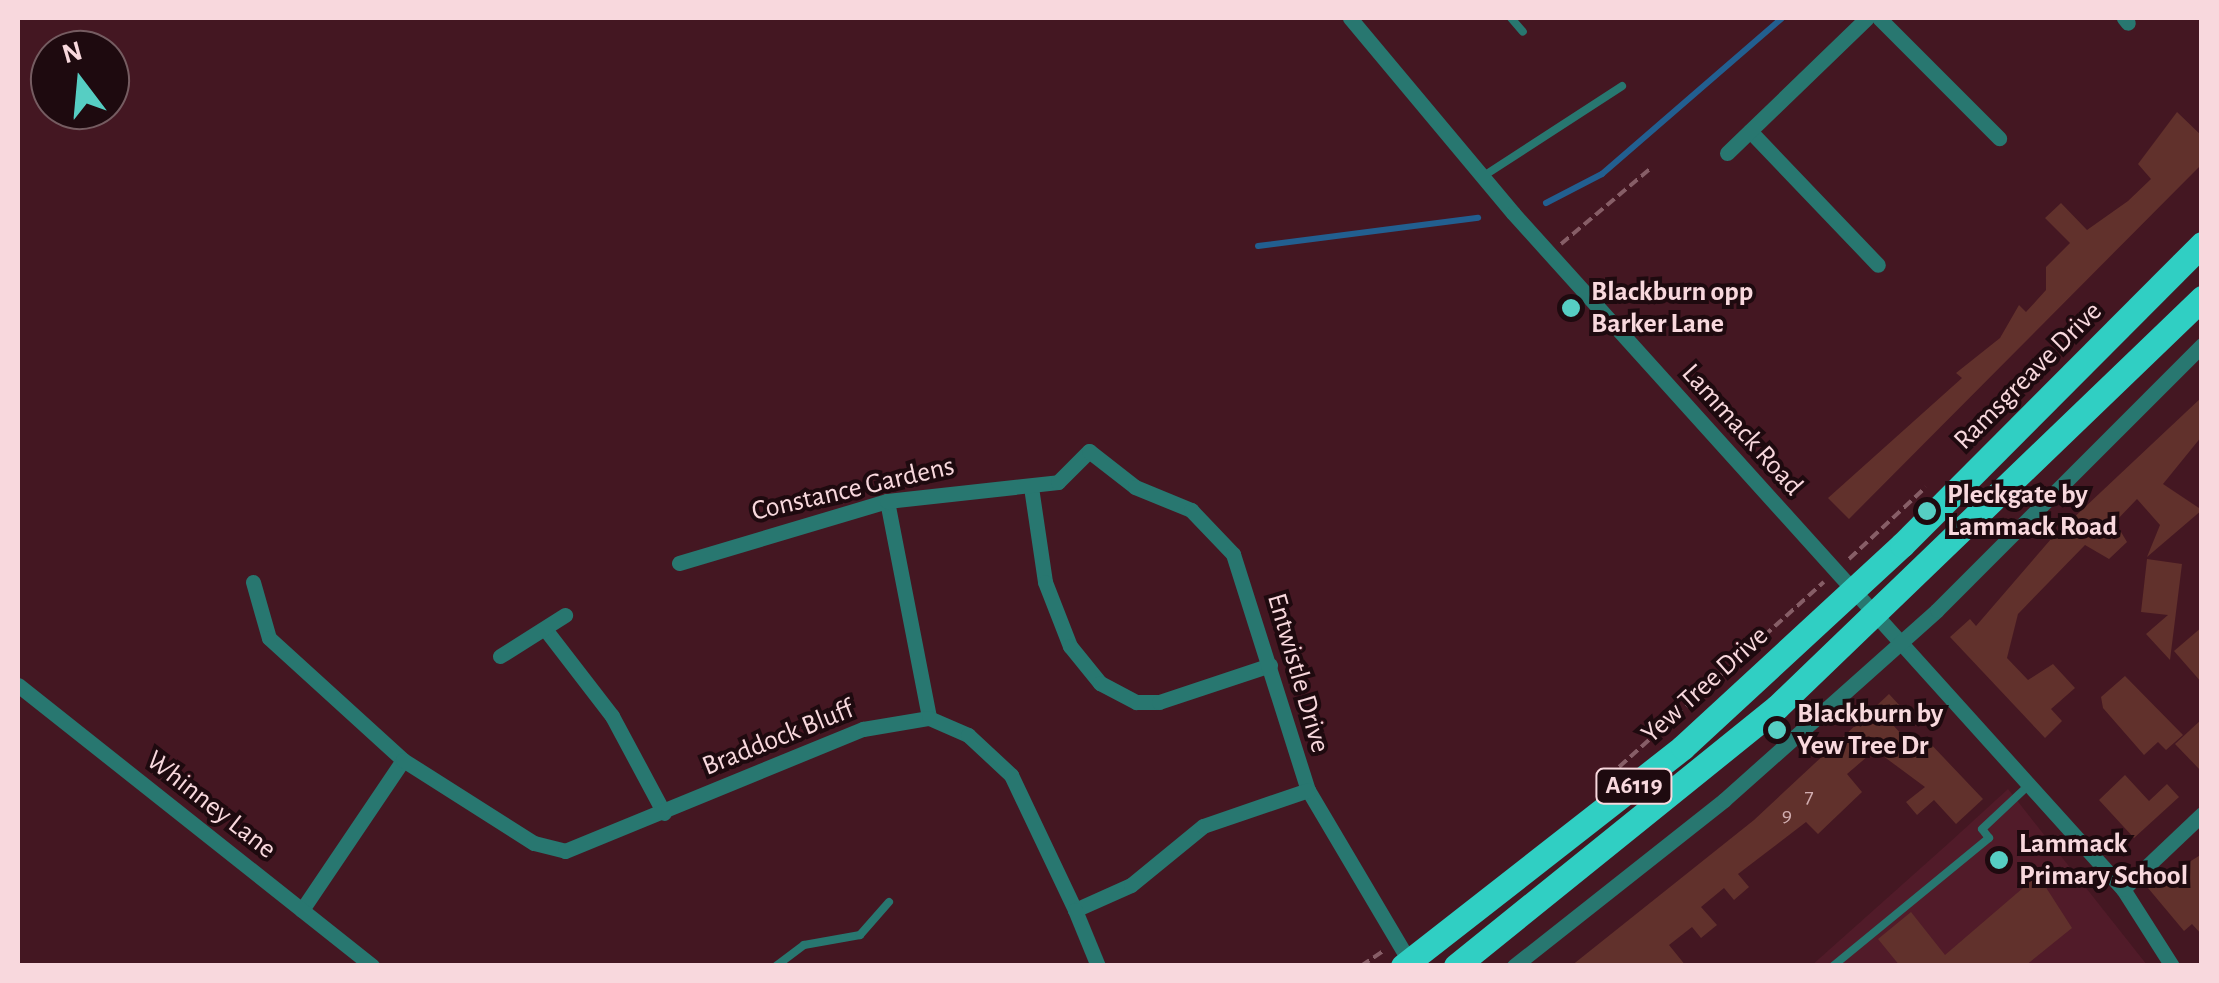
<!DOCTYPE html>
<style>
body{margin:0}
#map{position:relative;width:2219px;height:983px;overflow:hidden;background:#441722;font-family:"Alegreya Sans",sans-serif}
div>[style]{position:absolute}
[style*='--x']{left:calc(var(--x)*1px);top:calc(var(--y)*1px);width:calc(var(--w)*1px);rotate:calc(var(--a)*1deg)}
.built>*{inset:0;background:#511b29}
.stream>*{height:6px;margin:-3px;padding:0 3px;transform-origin:3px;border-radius:3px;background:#225f90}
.building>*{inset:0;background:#61312c}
.path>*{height:4px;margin-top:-2px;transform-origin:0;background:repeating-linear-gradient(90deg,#875e67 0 10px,transparent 0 15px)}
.service>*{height:8px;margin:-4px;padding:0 4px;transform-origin:4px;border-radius:4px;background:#287770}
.minor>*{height:15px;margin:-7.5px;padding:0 7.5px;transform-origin:7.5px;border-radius:7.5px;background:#287770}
.trunk>*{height:25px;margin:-12.5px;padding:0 12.5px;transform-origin:12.5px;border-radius:12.5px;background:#30cfc3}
.dots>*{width:28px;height:28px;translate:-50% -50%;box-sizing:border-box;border:5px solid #1e0a0f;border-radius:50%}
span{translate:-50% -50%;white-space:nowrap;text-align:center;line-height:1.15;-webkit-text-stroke:8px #1e0a0f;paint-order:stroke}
.number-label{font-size:22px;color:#d2aeb1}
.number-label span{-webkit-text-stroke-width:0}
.shield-label span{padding:2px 8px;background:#1e0a0f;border:2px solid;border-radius:8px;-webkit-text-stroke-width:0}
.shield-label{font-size:25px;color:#f8d8dd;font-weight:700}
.poi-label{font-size:28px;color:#f8d8dd;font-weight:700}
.left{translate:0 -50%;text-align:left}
.street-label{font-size:28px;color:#f8d8dd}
.frame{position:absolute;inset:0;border:20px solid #f8d8dd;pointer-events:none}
.north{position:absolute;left:30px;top:30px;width:100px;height:100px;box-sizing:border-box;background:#1e0a0f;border:2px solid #755c61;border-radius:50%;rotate:344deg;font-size:28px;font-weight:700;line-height:40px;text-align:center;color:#f8d8dd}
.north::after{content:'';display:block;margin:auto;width:35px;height:45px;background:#56cec3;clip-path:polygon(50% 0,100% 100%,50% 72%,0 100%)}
</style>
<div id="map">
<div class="built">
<div style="clip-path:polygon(2008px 789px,2147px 965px,1811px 966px,1950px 842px)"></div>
</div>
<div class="stream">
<div style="--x:1546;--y:203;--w:63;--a:-27.4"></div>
<div style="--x:1602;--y:174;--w:238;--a:-40.9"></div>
<div style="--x:1258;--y:246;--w:222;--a:-7.3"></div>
</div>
<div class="building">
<div style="clip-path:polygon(2177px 112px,2202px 136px,2202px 164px,1849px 519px,1828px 498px,1962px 378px,1956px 373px,2000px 338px,2019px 305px,2026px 312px,2046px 290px,2046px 267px,2070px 243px,2045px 218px,2061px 203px,2087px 230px,2128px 201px,2151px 179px,2138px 164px)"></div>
<div style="clip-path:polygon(2202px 397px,2202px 436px,2163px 484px,2202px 510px,2147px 557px,2160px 525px,2137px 499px,2115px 522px,2127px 542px,2109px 559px,2085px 545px,2018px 614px,2007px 658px,2028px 680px,2053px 664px,2075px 688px,2051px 709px,2062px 721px,2045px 738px,1950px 637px,1970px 619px,1976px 626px,2051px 539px)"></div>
<div style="clip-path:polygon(2147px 559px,2182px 564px,2170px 660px,2146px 634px,2168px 615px,2141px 612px)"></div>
<div style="clip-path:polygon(2202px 627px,2202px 683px,2174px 651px)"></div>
<div style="clip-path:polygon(2125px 676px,2183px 735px,2166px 750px,2158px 742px,2144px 755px,2103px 708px,2101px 697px)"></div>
<div style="clip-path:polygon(1889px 694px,1901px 707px,1893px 725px,1915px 749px,1926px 739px,1983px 799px,1956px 824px,1934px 800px,1917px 815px,1906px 802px,1925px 787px,1875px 750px,1847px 774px,1862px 792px,1818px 834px,1806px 822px,1738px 874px,1749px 887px,1734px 900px,1724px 888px,1701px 907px,1717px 925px,1701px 938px,1692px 927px,1669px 945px,1686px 966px,1571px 966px,1754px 820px)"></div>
<div style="clip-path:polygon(2202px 719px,2202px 772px,2175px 744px)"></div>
<div style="clip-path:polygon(2125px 775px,2149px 801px,2167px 784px,2179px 797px,2134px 838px,2099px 800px)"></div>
<div style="clip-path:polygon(2202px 854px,2202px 935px,2192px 924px,2184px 931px,2148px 888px)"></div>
<div style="clip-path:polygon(2038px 875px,2072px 928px,2025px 966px,1900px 966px,1878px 939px,1911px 912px,1945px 955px)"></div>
</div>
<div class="path">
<div style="--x:1561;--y:244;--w:119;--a:-40.2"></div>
<div style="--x:1849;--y:559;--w:105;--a:-43.1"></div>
<div style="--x:1619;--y:767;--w:276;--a:-42.1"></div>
<div style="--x:1361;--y:966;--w:27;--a:-34"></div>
</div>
<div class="service">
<div style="--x:1511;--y:18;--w:18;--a:49"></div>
<div style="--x:1482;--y:177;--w:167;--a:-33"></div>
<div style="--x:776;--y:966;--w:35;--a:-37"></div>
<div style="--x:804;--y:945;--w:57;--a:-10.1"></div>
<div style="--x:860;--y:935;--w:44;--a:-48.7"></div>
<div style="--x:1833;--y:966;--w:202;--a:-39.4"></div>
<div style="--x:1989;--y:838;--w:11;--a:-128"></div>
<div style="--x:1982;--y:829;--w:67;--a:-43.2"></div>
</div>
<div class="minor">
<div style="--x:1350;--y:18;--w:254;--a:50.1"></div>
<div style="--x:1513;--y:213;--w:911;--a:47.94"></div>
<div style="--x:2123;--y:889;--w:91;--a:57.5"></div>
<div style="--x:1879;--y:18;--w:170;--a:45"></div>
<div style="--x:2124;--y:18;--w:6;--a:51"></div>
<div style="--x:1750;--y:131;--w:185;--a:46.3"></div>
<div style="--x:1727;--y:153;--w:194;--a:-44"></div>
<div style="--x:1031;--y:487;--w:96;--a:81.6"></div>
<div style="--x:1045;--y:582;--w:69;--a:68.7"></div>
<div style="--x:1070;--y:646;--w:48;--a:51"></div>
<div style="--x:1100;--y:683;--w:41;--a:27.8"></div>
<div style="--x:1136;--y:702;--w:23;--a:0"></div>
<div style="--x:1159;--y:702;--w:117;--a:-18.4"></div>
<div style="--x:887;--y:501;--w:221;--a:79"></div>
<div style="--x:679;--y:563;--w:217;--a:-16.6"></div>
<div style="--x:887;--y:501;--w:172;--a:-6.3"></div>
<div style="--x:1058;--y:482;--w:44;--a:-45"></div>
<div style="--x:1089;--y:451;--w:58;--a:38"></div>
<div style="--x:1135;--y:487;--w:61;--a:22.3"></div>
<div style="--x:1191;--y:510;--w:61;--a:46.3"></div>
<div style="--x:1233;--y:554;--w:248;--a:72.4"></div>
<div style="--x:1308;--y:790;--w:199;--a:59.4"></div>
<div style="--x:253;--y:582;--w:58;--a:74.1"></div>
<div style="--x:269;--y:638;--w:181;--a:42.3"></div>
<div style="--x:403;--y:760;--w:181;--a:124"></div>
<div style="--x:545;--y:629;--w:110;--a:52.4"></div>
<div style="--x:612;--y:716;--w:110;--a:61.8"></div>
<div style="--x:500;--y:656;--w:77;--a:-32.2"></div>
<div style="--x:18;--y:685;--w:452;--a:38.4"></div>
<div style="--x:403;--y:760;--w:155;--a:32.4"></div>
<div style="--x:534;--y:843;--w:32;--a:14"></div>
<div style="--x:565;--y:851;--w:322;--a:-22.3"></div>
<div style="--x:863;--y:729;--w:67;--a:-9.5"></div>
<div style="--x:929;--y:718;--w:43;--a:23.6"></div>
<div style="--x:968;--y:735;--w:59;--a:42.9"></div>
<div style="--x:1011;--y:775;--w:149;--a:64.6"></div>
<div style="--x:1075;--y:910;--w:61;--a:-24.1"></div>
<div style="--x:1131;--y:885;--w:93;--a:-39.3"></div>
<div style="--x:1203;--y:826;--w:111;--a:-18.9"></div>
<div style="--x:2123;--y:889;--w:109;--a:-43.5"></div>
<div style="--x:1075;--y:910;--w:61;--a:67.7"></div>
<div style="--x:1514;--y:966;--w:268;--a:-38.3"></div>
<div style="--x:1724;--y:800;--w:285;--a:-41.7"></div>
<div style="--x:1937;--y:610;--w:375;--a:-45"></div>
</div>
<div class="trunk">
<div style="--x:1403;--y:966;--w:355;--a:-38"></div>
<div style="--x:1683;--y:747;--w:298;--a:-42.7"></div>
<div style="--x:1902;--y:545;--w:425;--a:-45.1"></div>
<div style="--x:1456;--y:966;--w:412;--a:-38.9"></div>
<div style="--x:1777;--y:707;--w:590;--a:-43.9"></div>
</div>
<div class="dots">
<div style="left:1571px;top:308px;background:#56cec3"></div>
<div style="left:1927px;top:511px;background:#56cec3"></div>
<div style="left:1777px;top:730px;background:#56cec3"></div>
<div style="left:1999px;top:860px;background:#56cec3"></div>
</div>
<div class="number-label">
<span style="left:1809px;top:797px">7</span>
<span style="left:1787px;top:815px">9</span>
</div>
<div class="shield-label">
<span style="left:1634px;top:786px">A6119</span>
</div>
<div class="poi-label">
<span class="left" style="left:1591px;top:308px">Blackburn opp<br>Barker Lane</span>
<span class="left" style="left:1947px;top:511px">Pleckgate by<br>Lammack Road</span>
<span class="left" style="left:1797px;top:730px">Blackburn by<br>Yew Tree Dr</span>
<span class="left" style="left:2019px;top:860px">Lammack<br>Primary School</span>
</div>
<div class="street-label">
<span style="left:2028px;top:376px;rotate:-45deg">Ramsgreave Drive</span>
<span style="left:1742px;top:430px;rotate:48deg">Lammack Road</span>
<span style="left:853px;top:489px;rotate:-13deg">Constance Gardens</span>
<span style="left:1298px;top:673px;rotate:74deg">Entwistle Drive</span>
<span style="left:1705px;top:685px;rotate:-42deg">Yew Tree Drive</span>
<span style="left:778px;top:738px;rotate:-22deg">Braddock Bluff</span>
<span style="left:211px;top:805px;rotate:38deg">Whinney Lane</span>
</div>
<div class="frame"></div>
<div class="north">N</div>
</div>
